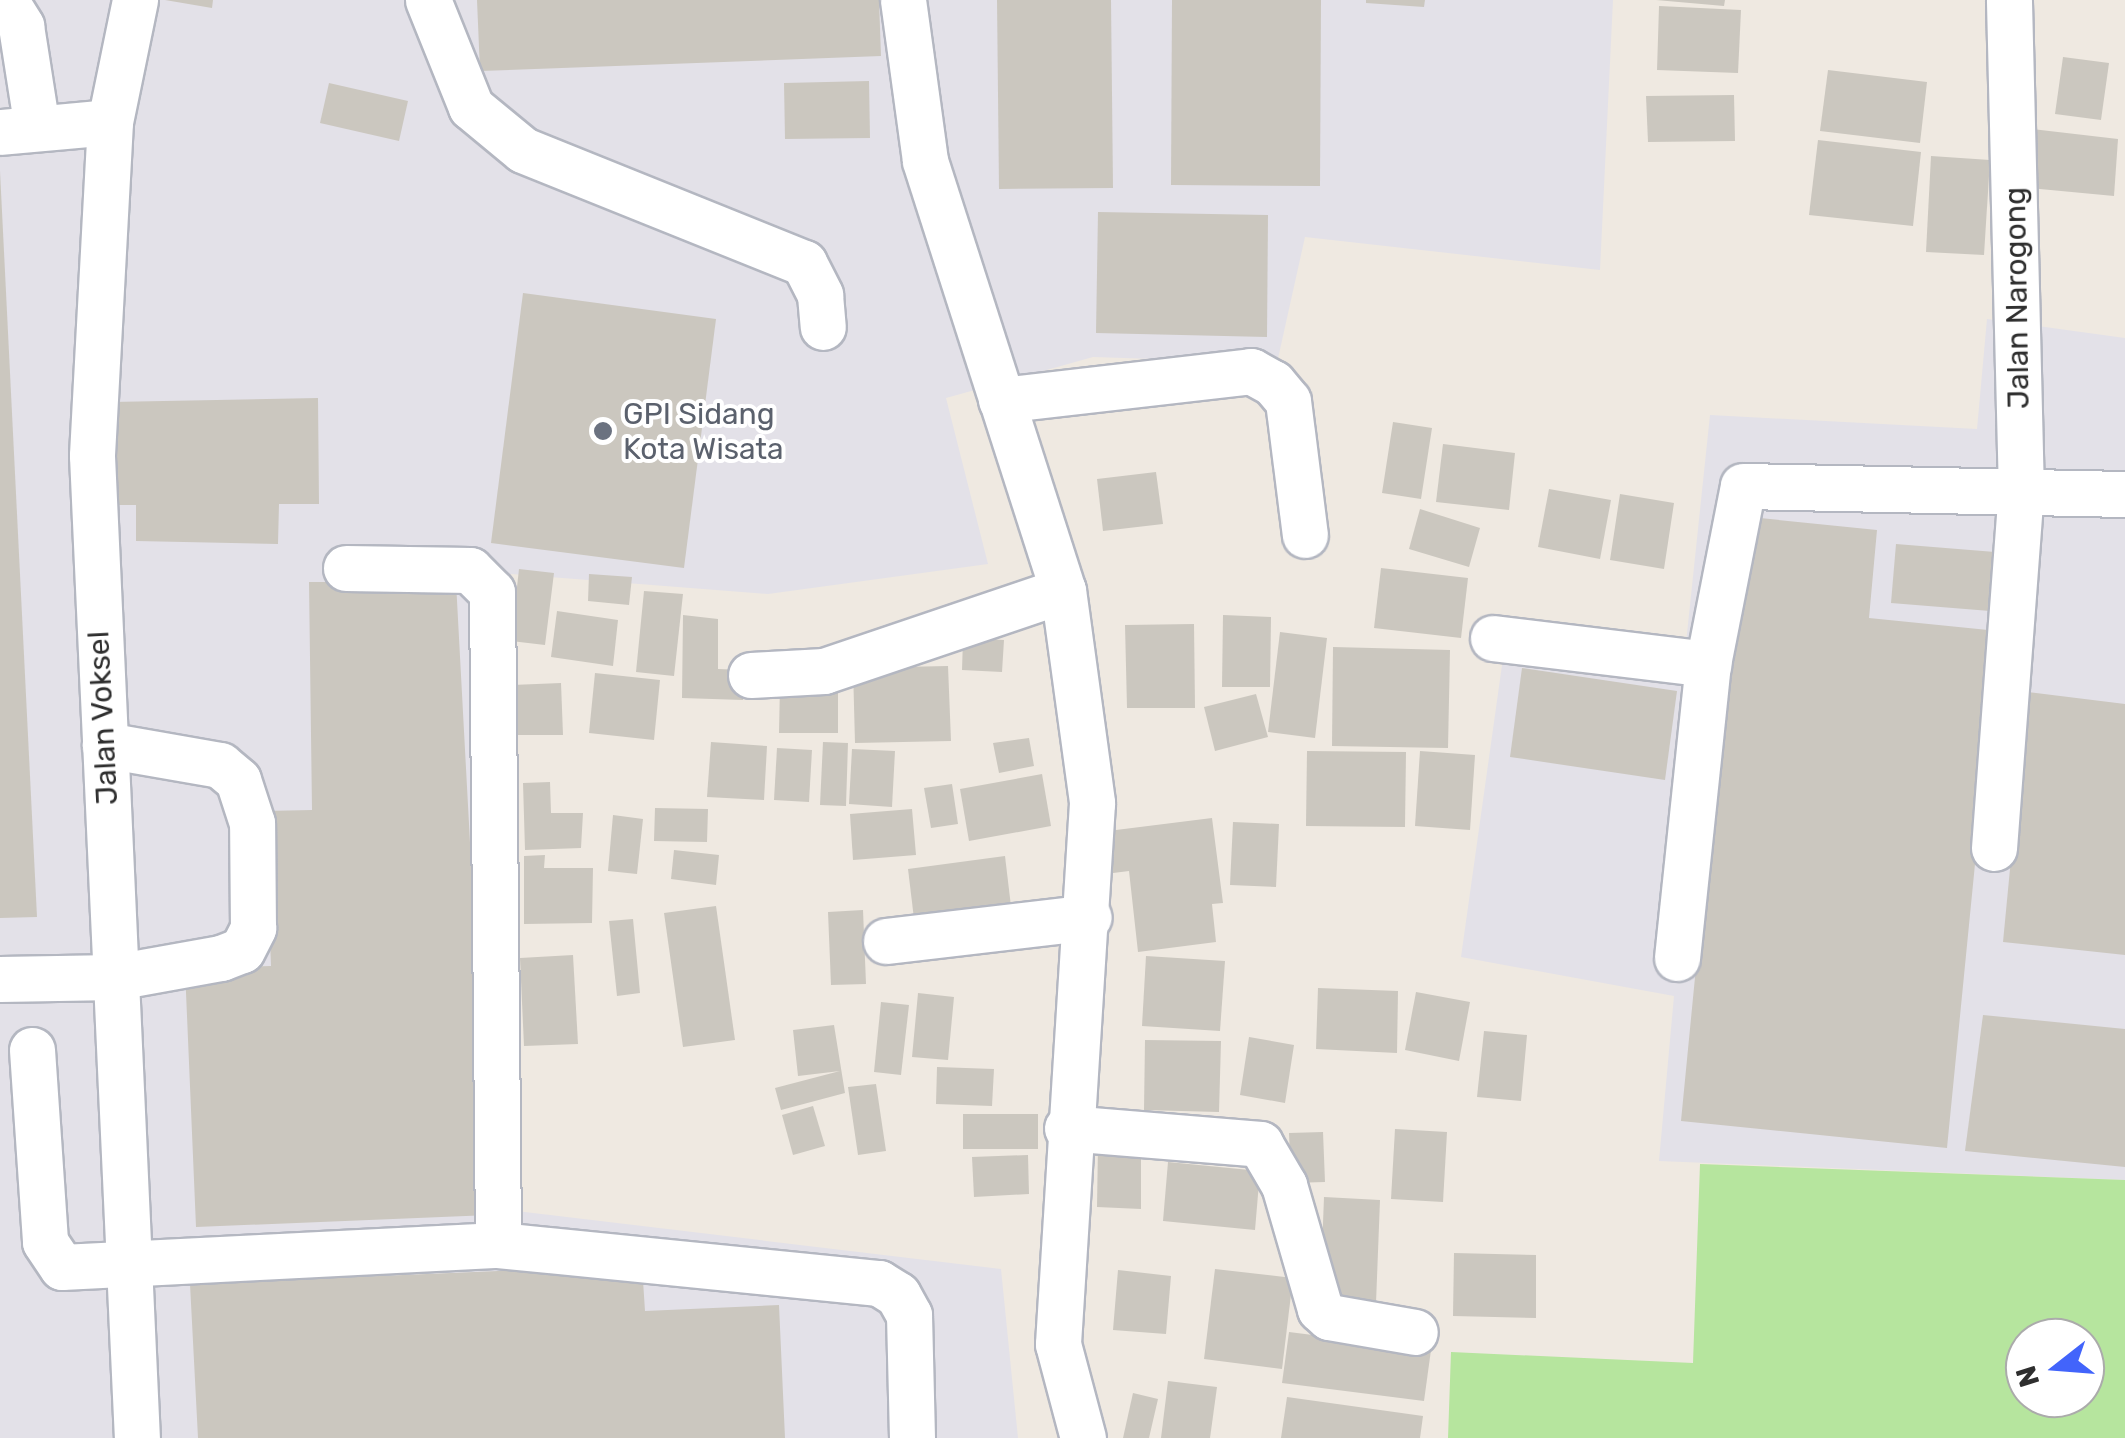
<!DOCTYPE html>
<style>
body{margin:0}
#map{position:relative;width:2125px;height:1438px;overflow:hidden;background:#efe9e1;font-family:Rubik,sans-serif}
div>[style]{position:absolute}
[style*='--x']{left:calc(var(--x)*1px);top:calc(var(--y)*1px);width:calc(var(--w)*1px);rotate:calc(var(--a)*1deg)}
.industrial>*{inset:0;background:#e3e1e8}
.green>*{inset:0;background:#b6e59e}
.building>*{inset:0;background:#cbc7bf}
.roads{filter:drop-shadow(2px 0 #b4b7c1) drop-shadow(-2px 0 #b4b7c1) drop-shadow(0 2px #b4b7c1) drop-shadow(0 -2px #b4b7c1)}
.minor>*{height:45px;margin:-22.5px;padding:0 22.5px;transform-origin:22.5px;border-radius:22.5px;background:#fff}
.dots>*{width:28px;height:28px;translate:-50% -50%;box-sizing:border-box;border:5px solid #fff;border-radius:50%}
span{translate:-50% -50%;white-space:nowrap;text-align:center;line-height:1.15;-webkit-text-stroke:8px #fff;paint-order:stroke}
.street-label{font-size:30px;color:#2e2e2e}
.worship-label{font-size:30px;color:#5b616d}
.left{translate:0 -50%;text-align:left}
.north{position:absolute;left:2005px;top:1318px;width:100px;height:100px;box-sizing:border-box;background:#fff;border:2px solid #ababab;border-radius:50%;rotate:253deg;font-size:28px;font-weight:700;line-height:40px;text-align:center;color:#2e2e2e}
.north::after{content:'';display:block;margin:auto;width:35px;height:45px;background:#4264fb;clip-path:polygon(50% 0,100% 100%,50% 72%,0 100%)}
</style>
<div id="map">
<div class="industrial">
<div style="clip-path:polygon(0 0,1613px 0,1600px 270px,1305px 237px,1277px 363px,1093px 357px,946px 398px,988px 564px,768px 594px,485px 572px,500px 1209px,1001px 1269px,1018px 1438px,0 1438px)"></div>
<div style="clip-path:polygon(1987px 319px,2125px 338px,2125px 1180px,1659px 1161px,1674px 996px,1461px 957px,1503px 658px,1682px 681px,1710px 415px,1977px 429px)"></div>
</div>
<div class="green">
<div style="clip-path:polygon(evenodd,1700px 1164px,2125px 1180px,2125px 1438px,1448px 1438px,1451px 1352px,1693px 1363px,1700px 1164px,2025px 1338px,2085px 1338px,2085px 1398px,2025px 1398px,2025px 1338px)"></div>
</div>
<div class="building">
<div style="clip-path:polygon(165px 0,213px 0,212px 8px)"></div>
<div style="clip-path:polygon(477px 0,879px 0,881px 56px,480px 71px)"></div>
<div style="clip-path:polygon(997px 0,1111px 0,1113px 188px,999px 189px)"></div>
<div style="clip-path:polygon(1172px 0,1321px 0,1320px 186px,1171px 185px)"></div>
<div style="clip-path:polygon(1366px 0,1425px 0,1424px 7px,1366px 3px)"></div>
<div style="clip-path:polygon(1656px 0,1725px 0,1724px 6px)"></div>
<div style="clip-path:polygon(1659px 6px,1741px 10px,1738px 73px,1657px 70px)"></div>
<div style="clip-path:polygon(2063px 57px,2109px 63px,2101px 120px,2055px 114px)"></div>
<div style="clip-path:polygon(1828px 70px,1927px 82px,1920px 143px,1820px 131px)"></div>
<div style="clip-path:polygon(869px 81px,870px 138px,785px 139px,784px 83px)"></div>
<div style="clip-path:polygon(329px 83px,408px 101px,399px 141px,320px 123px)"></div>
<div style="clip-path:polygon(1734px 95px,1735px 141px,1648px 142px,1646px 96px)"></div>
<div style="clip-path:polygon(2031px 129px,2118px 139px,2114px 196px,2028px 188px)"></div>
<div style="clip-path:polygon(1818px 140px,1921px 152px,1913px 226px,1809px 215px)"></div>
<div style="clip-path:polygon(1931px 156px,1990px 160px,1984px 255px,1926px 252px)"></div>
<div style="clip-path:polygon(0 171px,37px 917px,0 918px)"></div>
<div style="clip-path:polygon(1098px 212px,1268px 215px,1267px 337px,1096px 333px)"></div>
<div style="clip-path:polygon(523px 293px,716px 319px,684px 568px,491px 543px)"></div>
<div style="clip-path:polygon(318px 398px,319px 504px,279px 504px,278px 544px,136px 541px,136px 505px,114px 505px,111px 402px)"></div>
<div style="clip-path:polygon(1393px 422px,1432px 428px,1421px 499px,1382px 493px)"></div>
<div style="clip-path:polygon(1443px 444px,1515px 453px,1509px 510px,1436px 502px)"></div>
<div style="clip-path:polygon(1156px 472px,1163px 524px,1103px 531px,1097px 479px)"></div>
<div style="clip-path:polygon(1549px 489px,1611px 500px,1600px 559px,1538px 547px)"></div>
<div style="clip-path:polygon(1620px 494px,1674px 503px,1664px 569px,1610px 560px)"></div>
<div style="clip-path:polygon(1420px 509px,1480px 528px,1469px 567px,1409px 549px)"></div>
<div style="clip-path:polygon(1740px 516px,1877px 530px,1869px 618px,1998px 631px,1947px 1148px,1681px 1121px)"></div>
<div style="clip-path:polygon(1896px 544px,1995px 552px,1990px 611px,1891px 603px)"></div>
<div style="clip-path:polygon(1381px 568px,1468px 578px,1461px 638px,1374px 628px)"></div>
<div style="clip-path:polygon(519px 569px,554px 573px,545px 645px,511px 641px)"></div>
<div style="clip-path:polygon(589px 574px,632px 577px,629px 605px,588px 601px)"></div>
<div style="clip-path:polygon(309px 582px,456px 582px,490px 1215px,196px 1227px,185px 969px,271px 966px,265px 811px,312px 810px)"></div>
<div style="clip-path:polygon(644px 591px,683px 594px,674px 676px,636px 672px)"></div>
<div style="clip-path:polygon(557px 611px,618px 620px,613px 666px,551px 657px)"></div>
<div style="clip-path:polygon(683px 615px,718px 619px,718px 669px,744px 670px,743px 700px,682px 698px)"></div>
<div style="clip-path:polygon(1223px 615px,1271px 617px,1270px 687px,1222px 687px)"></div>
<div style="clip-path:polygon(1194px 624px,1195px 708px,1127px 708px,1125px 625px)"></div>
<div style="clip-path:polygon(1280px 632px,1327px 638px,1315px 738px,1268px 732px)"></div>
<div style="clip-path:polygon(963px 638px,1004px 640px,1002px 672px,962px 670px)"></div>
<div style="clip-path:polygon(1333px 647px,1450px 650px,1448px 748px,1332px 746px)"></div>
<div style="clip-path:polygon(948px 666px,951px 741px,855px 743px,853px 668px)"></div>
<div style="clip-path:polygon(1522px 668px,1677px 691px,1665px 780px,1510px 757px)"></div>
<div style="clip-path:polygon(595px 673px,660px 680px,654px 740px,589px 733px)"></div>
<div style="clip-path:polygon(561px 683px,563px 735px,513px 735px,512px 685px)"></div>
<div style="clip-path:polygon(780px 685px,838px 686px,838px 733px,779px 733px)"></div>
<div style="clip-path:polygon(2027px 692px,2125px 704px,2125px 955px,2003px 942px)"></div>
<div style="clip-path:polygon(1256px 694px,1268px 737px,1215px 751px,1204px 707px)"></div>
<div style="clip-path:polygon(1029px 738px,1034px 766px,999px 773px,993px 743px)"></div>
<div style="clip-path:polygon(711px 742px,767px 746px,764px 800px,707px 797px)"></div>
<div style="clip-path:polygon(823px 742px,848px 743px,846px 806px,820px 805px)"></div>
<div style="clip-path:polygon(777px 748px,812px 750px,809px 802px,774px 800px)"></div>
<div style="clip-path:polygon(852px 749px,895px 751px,892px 807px,849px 804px)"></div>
<div style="clip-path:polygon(1307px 751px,1406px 752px,1405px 827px,1306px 826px)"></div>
<div style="clip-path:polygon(1420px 751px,1475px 755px,1470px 830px,1415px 826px)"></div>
<div style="clip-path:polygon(1042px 774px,1051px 826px,969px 841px,960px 789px)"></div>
<div style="clip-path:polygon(550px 782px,551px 813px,583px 813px,581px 848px,525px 850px,523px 783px)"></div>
<div style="clip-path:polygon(952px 784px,958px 824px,931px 828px,924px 788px)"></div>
<div style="clip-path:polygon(655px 808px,708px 809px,707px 842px,654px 841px)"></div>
<div style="clip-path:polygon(912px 809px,916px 855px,853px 860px,850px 814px)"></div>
<div style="clip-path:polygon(613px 815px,643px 819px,637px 874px,608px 871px)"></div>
<div style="clip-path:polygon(1212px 818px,1223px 903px,1212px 904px,1216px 942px,1138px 952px,1129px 871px,1105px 874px,1100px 832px)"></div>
<div style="clip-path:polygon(1233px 822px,1279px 824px,1276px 887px,1230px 885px)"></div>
<div style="clip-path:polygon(674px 850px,719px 855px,716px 885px,671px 879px)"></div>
<div style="clip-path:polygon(545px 855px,544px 868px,593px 868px,592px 923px,524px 924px,524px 856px)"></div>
<div style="clip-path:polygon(1005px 856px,1012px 915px,915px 927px,908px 869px)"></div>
<div style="clip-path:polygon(716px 906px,735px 1040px,683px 1047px,664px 913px)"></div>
<div style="clip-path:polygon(863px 910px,866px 984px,831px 985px,828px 912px)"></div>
<div style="clip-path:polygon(633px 919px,640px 993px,617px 996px,609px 921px)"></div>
<div style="clip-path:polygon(573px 955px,578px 1044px,524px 1046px,520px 958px)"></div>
<div style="clip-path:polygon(1146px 956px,1225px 961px,1220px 1031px,1142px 1026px)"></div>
<div style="clip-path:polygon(1318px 988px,1398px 991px,1397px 1053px,1316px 1049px)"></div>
<div style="clip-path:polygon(1416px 992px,1470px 1002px,1459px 1061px,1405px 1050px)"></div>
<div style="clip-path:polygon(918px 993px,954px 997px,948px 1060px,912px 1057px)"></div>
<div style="clip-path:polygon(881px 1002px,909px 1005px,901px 1075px,874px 1072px)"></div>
<div style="clip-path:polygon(1983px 1015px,2125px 1029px,2125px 1167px,1965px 1151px)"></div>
<div style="clip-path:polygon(834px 1025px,845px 1093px,781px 1110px,775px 1088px,840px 1071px,798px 1076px,793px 1030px)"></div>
<div style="clip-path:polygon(1484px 1031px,1527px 1035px,1521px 1101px,1477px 1097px)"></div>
<div style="clip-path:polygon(1249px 1037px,1294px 1045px,1285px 1103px,1240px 1095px)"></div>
<div style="clip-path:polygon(1145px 1040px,1221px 1041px,1219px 1112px,1144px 1110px)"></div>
<div style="clip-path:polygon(937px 1067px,994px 1069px,992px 1106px,936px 1104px)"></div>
<div style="clip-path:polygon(876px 1084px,886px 1151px,858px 1155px,848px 1087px)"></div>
<div style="clip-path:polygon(813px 1106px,825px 1146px,793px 1155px,782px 1115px)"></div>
<div style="clip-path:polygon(963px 1114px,1038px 1114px,1038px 1149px,963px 1149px)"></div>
<div style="clip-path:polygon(1395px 1129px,1447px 1132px,1443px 1202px,1391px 1199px)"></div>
<div style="clip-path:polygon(1323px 1132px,1325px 1182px,1291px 1183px,1289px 1133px)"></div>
<div style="clip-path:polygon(1098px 1145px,1141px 1146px,1141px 1209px,1097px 1207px)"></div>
<div style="clip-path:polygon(1028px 1155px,1029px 1194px,974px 1197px,972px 1157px)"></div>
<div style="clip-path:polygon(1168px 1162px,1260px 1171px,1255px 1230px,1163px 1221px)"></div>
<div style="clip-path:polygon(1324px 1197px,1380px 1200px,1376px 1303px,1320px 1302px)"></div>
<div style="clip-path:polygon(1454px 1253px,1536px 1255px,1536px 1318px,1453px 1316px)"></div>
<div style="clip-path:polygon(642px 1265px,645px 1311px,779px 1305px,785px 1438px,198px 1438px,190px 1284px)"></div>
<div style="clip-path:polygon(1215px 1269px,1293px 1278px,1282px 1369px,1204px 1359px)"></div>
<div style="clip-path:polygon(1118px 1270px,1171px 1276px,1166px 1334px,1113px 1330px)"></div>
<div style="clip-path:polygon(1289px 1332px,1431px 1350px,1424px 1401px,1282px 1383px)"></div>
<div style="clip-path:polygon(1168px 1381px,1217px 1387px,1210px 1438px,1161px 1438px)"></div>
<div style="clip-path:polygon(1133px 1393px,1158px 1399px,1149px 1438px,1123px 1438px)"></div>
<div style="clip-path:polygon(1287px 1397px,1423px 1416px,1420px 1438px,1281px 1438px)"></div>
</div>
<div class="roads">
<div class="minor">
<div style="--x:5;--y:0;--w:31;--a:58"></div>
<div style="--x:21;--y:26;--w:103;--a:81.1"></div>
<div style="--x:135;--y:0;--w:125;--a:101.6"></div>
<div style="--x:110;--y:122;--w:334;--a:93.1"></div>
<div style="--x:92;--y:456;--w:983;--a:87.38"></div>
<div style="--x:428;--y:0;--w:115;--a:68.1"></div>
<div style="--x:471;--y:107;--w:67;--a:39.6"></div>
<div style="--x:523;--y:150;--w:303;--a:21.9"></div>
<div style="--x:804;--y:263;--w:36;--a:63"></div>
<div style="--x:820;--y:295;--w:32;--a:85"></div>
<div style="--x:903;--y:0;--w:162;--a:82.2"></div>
<div style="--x:925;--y:161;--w:451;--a:72.2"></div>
<div style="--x:1063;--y:590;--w:215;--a:82.2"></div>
<div style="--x:1092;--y:803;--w:542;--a:93.6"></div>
<div style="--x:1058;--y:1344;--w:97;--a:75.1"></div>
<div style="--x:0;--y:132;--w:110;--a:-5.2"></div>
<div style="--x:1001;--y:400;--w:252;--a:-6.6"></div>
<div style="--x:1251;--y:371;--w:25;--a:29"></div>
<div style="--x:1273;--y:383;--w:23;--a:50"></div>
<div style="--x:1288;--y:401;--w:135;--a:82.8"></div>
<div style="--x:346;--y:568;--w:124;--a:0.9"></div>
<div style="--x:470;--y:570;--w:31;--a:45"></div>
<div style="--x:492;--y:592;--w:653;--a:89.47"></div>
<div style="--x:1493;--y:638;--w:217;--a:6.9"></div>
<div style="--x:751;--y:675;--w:73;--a:-3.1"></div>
<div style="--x:824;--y:671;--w:252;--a:-18.7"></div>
<div style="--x:1994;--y:848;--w:356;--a:-85.7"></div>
<div style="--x:2021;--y:493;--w:493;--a:-91.4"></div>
<div style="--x:886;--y:941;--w:204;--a:-6.7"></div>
<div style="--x:1677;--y:958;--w:296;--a:-84"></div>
<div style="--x:1708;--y:664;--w:181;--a:-78.9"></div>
<div style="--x:1743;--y:486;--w:382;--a:1.2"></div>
<div style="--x:0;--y:979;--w:115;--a:-1"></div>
<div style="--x:115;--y:977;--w:108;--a:-10.2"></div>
<div style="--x:221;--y:958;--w:22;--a:-21"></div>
<div style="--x:242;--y:950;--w:25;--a:-63"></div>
<div style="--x:253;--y:928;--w:105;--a:-90.5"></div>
<div style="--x:252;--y:823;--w:45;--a:-108"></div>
<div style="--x:238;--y:780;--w:23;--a:-140"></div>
<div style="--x:220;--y:765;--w:117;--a:-170.1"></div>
<div style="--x:32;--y:1050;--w:192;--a:86.1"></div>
<div style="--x:45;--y:1242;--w:30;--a:56"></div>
<div style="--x:62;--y:1267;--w:437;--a:-2.9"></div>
<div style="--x:498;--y:1245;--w:383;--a:5.7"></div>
<div style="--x:879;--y:1283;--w:22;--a:32"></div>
<div style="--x:898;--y:1295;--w:23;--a:61"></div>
<div style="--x:909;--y:1315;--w:123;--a:88.6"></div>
<div style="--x:1067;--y:1128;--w:194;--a:4.7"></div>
<div style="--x:1260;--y:1144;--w:48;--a:59.7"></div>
<div style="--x:1284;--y:1185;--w:129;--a:73.8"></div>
<div style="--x:1320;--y:1309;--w:12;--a:42"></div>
<div style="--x:1329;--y:1317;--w:87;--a:9.9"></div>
</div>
</div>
<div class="dots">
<div style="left:603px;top:431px;background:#6b7280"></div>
</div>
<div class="street-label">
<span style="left:2017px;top:298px;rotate:-91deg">Jalan Narogong</span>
<span style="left:103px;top:718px;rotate:-93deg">Jalan Voksel</span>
</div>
<div class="worship-label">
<span class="left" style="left:623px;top:431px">GPI Sidang<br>Kota Wisata</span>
</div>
<div class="north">N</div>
</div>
